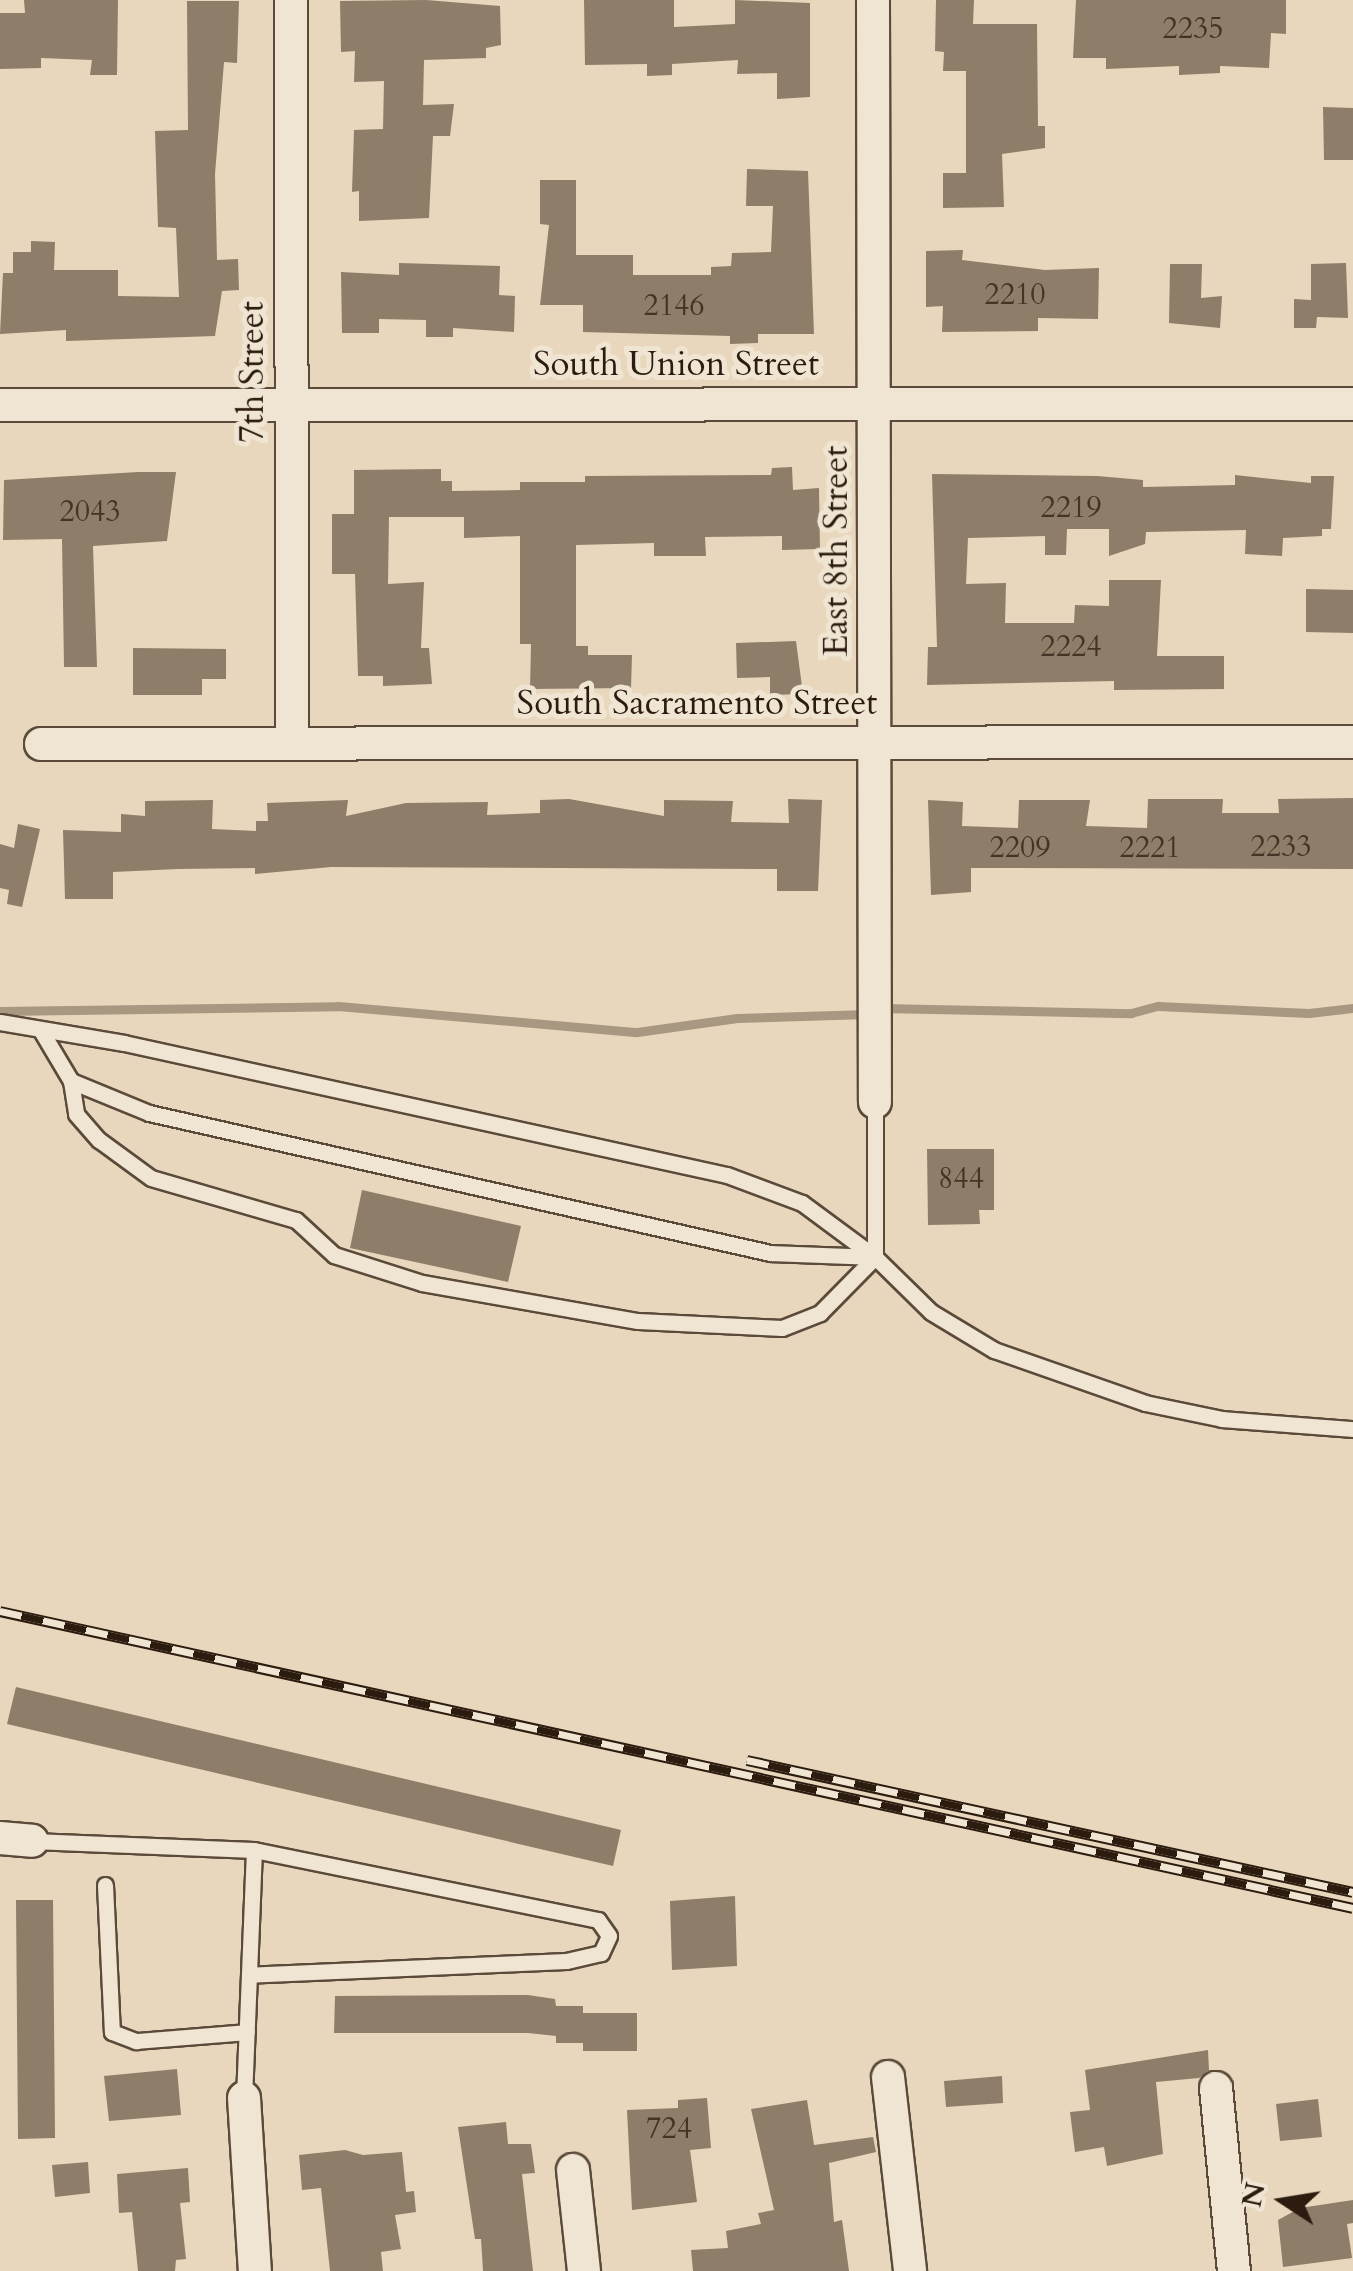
<!DOCTYPE html>
<style>
body{margin:0}
#map{position:relative;width:1353px;height:2271px;overflow:hidden;background:#e8d7bc;font-family:Cardo,serif}
div>[style]{position:absolute}
[style*='--x']{left:calc(var(--x)*1px);top:calc(var(--y)*1px);width:calc(var(--w)*1px);rotate:calc(var(--a)*1deg)}
.stream>*{height:9px;margin:-4.5px;padding:0 4.5px;transform-origin:4.5px;border-radius:4.5px;background:#a89781}
.building>*{inset:0;background:#8e7d69}
.roads{filter:drop-shadow(2px 0 #5b4a3a) drop-shadow(-2px 0 #5b4a3a) drop-shadow(0 2px #5b4a3a) drop-shadow(0 -2px #5b4a3a)}
.lane>*{height:15px;margin:-7.5px;padding:0 7.5px;transform-origin:7.5px;border-radius:7.5px;background:#f0e5d3}
.street>*{height:32px;margin:-16px;padding:0 16px;transform-origin:16px;border-radius:16px;background:#f0e5d3}
.rail>*{height:11px;margin-top:-5.5px;transform-origin:0;background:repeating-linear-gradient(90deg,#f0e5d3 0 22px,#2c1b0f 0 44px);box-sizing:border-box;border-block:2px solid #2c1b0f}
span{translate:-50% -50%;white-space:nowrap;text-align:center;line-height:1.15;-webkit-text-stroke:10px #f0e5d3;paint-order:stroke}
.number-label{font-size:30px;color:#443426}
.number-label span{-webkit-text-stroke-width:0}
.street-label{font-size:35px;color:#2c1b0f}
.north{position:absolute;left:1233px;top:2151px;width:100px;height:100px;-webkit-text-stroke:8px #f0e5d3;paint-order:stroke;rotate:282deg;font-size:28px;font-weight:700;line-height:40px;text-align:center;color:#2c1b0f}
.north::after{content:'';display:block;margin:auto;width:35px;height:45px;background:#2c1b0f;clip-path:polygon(50% 0,100% 100%,50% 72%,0 100%)}
</style>
<div id="map">
<div class="stream">
<div style="--x:882;--y:1008;--w:249;--a:1.2"></div>
<div style="--x:1131;--y:1013;--w:28;--a:-15"></div>
<div style="--x:1158;--y:1006;--w:151;--a:2.7"></div>
<div style="--x:1309;--y:1013;--w:44;--a:-6.5"></div>
<div style="--x:0;--y:1011;--w:338;--a:-0.8"></div>
<div style="--x:338;--y:1006;--w:300;--a:5"></div>
<div style="--x:637;--y:1032;--w:101;--a:-8"></div>
<div style="--x:737;--y:1018;--w:131;--a:-1.7"></div>
</div>
<div class="building">
<div style="clip-path:polygon(24px 0,118px 0,117px 75px,90px 75px,92px 60px,41px 58px,41px 68px,0 69px,0 13px,25px 13px)"></div>
<div style="clip-path:polygon(426px 0,500px 6px,501px 45px,486px 48px,486px 58px,424px 60px,423px 105px,454px 104px,450px 136px,433px 136px,429px 218px,359px 221px,359px 191px,352px 192px,354px 130px,383px 129px,384px 81px,354px 82px,355px 51px,341px 52px,340px 1px)"></div>
<div style="clip-path:polygon(584px 0,674px 0,674px 27px,735px 24px,735px 0,810px 3px,810px 97px,777px 99px,777px 73px,737px 74px,738px 60px,672px 64px,672px 75px,647px 76px,647px 64px,585px 65px)"></div>
<div style="clip-path:polygon(936px 0,974px 0,973px 24px,1037px 24px,1038px 126px,1045px 126px,1045px 148px,1002px 154px,1004px 207px,943px 208px,943px 173px,966px 173px,966px 71px,943px 71px,944px 52px,935px 51px)"></div>
<div style="clip-path:polygon(1076px 0,1286px 0,1286px 34px,1271px 33px,1269px 68px,1220px 66px,1220px 73px,1179px 75px,1179px 66px,1106px 69px,1106px 58px,1073px 58px)"></div>
<div style="clip-path:polygon(187px 1px,239px 1px,237px 63px,224px 62px,215px 174px,217px 260px,238px 259px,239px 290px,222px 291px,215px 336px,66px 341px,66px 330px,0 334px,3px 273px,13px 273px,13px 252px,31px 252px,31px 241px,55px 242px,54px 270px,118px 270px,118px 296px,179px 297px,176px 228px,158px 227px,155px 131px,188px 130px)"></div>
<div style="clip-path:polygon(1323px 107px,1353px 108px,1353px 160px,1324px 160px)"></div>
<div style="clip-path:polygon(747px 169px,808px 171px,814px 334px,758px 334px,758px 343px,730px 344px,730px 336px,583px 332px,583px 305px,540px 305px,549px 225px,540px 224px,540px 180px,576px 180px,576px 255px,633px 255px,633px 275px,711px 275px,711px 267px,731px 266px,732px 253px,771px 252px,773px 206px,746px 206px)"></div>
<div style="clip-path:polygon(963px 250px,962px 260px,1045px 270px,1099px 268px,1098px 319px,1038px 318px,1038px 331px,942px 332px,943px 306px,926px 307px,926px 251px)"></div>
<div style="clip-path:polygon(399px 263px,500px 266px,499px 295px,515px 296px,514px 332px,453px 328px,453px 337px,426px 337px,426px 320px,379px 319px,379px 333px,342px 333px,341px 272px,399px 275px)"></div>
<div style="clip-path:polygon(1346px 263px,1348px 318px,1317px 317px,1316px 328px,1294px 328px,1294px 299px,1311px 300px,1311px 264px)"></div>
<div style="clip-path:polygon(1170px 264px,1202px 264px,1201px 298px,1222px 296px,1220px 328px,1169px 323px)"></div>
<div style="clip-path:polygon(792px 467px,793px 490px,819px 488px,820px 549px,782px 550px,782px 536px,705px 537px,706px 556px,654px 556px,654px 543px,576px 545px,576px 646px,588px 646px,588px 655px,632px 655px,631px 688px,530px 689px,531px 644px,520px 644px,520px 536px,464px 538px,464px 517px,389px 517px,388px 584px,424px 582px,421px 648px,429px 648px,432px 684px,383px 686px,383px 676px,358px 676px,355px 574px,332px 574px,332px 514px,354px 514px,354px 470px,441px 469px,441px 481px,452px 481px,452px 491px,520px 490px,520px 482px,585px 482px,585px 476px,771px 475px,772px 468px)"></div>
<div style="clip-path:polygon(138px 472px,176px 472px,167px 541px,93px 546px,97px 667px,64px 667px,62px 539px,3px 540px,4px 480px)"></div>
<div style="clip-path:polygon(932px 474px,1097px 476px,1143px 480px,1143px 487px,1235px 485px,1235px 475px,1311px 483px,1311px 476px,1334px 476px,1331px 529px,1322px 529px,1322px 536px,1283px 538px,1282px 556px,1245px 554px,1246px 530px,1146px 532px,1145px 544px,1109px 556px,1109px 529px,1067px 529px,1066px 555px,1045px 555px,1045px 536px,968px 538px,966px 584px,1006px 583px,1005px 623px,1074px 623px,1075px 605px,1109px 606px,1109px 580px,1161px 580px,1157px 656px,1224px 656px,1224px 689px,1114px 690px,1114px 681px,927px 685px,928px 647px,937px 647px)"></div>
<div style="clip-path:polygon(1306px 589px,1353px 590px,1353px 633px,1306px 632px)"></div>
<div style="clip-path:polygon(796px 641px,803px 694px,770px 695px,770px 677px,737px 678px,736px 643px)"></div>
<div style="clip-path:polygon(133px 648px,226px 649px,226px 679px,202px 679px,202px 695px,133px 695px)"></div>
<div style="clip-path:polygon(1353px 798px,1353px 869px,971px 868px,971px 892px,931px 895px,928px 800px,963px 802px,962px 826px,1018px 828px,1019px 800px,1090px 800px,1086px 826px,1147px 828px,1148px 799px,1223px 799px,1222px 813px,1279px 813px,1278px 799px)"></div>
<div style="clip-path:polygon(569px 799px,664px 816px,664px 800px,733px 801px,731px 822px,789px 823px,788px 799px,822px 800px,818px 891px,777px 891px,777px 869px,331px 867px,255px 874px,255px 868px,178px 869px,113px 872px,113px 899px,65px 899px,63px 830px,121px 832px,121px 814px,145px 816px,145px 801px,213px 800px,212px 829px,256px 831px,256px 821px,268px 821px,267px 803px,348px 800px,346px 816px,406px 803px,488px 802px,487px 815px,540px 813px,540px 800px)"></div>
<div style="clip-path:polygon(18px 824px,40px 829px,22px 907px,7px 904px,9px 890px,0 888px,0 844px,14px 848px)"></div>
<div style="clip-path:polygon(927px 1149px,994px 1149px,994px 1210px,979px 1210px,980px 1224px,928px 1225px)"></div>
<div style="clip-path:polygon(362px 1190px,521px 1226px,508px 1282px,350px 1248px)"></div>
<div style="clip-path:polygon(16px 1687px,621px 1830px,613px 1866px,7px 1724px)"></div>
<div style="clip-path:polygon(735px 1896px,737px 1966px,672px 1970px,670px 1901px)"></div>
<div style="clip-path:polygon(16px 1900px,53px 1900px,55px 2138px,18px 2139px)"></div>
<div style="clip-path:polygon(528px 1995px,555px 1999px,556px 2006px,583px 2006px,583px 2013px,637px 2013px,637px 2051px,583px 2051px,583px 2043px,556px 2043px,556px 2036px,528px 2033px,334px 2033px,335px 1996px)"></div>
<div style="clip-path:polygon(1208px 2050px,1209px 2070px,1199px 2078px,1156px 2082px,1163px 2154px,1107px 2166px,1104px 2147px,1075px 2152px,1070px 2112px,1090px 2110px,1085px 2070px)"></div>
<div style="clip-path:polygon(177px 2069px,181px 2115px,109px 2121px,104px 2076px)"></div>
<div style="clip-path:polygon(1002px 2076px,1003px 2103px,946px 2107px,944px 2081px)"></div>
<div style="clip-path:polygon(707px 2098px,711px 2148px,690px 2150px,697px 2202px,632px 2210px,627px 2110px,678px 2108px,678px 2100px)"></div>
<div style="clip-path:polygon(1318px 2099px,1322px 2137px,1280px 2141px,1276px 2104px)"></div>
<div style="clip-path:polygon(807px 2100px,814px 2145px,873px 2137px,876px 2152px,829px 2163px,834px 2222px,842px 2220px,849px 2271px,693px 2271px,691px 2250px,728px 2248px,726px 2231px,761px 2224px,758px 2213px,774px 2210px,751px 2109px)"></div>
<div style="clip-path:polygon(506px 2122px,508px 2144px,531px 2144px,535px 2173px,522px 2174px,533px 2271px,483px 2271px,481px 2239px,475px 2239px,458px 2127px)"></div>
<div style="clip-path:polygon(345px 2150px,363px 2155px,402px 2152px,406px 2192px,414px 2191px,416px 2212px,395px 2215px,401px 2249px,381px 2252px,383px 2271px,330px 2271px,321px 2188px,302px 2190px,299px 2155px)"></div>
<div style="clip-path:polygon(88px 2162px,90px 2193px,55px 2197px,52px 2165px)"></div>
<div style="clip-path:polygon(188px 2168px,190px 2202px,180px 2203px,186px 2259px,176px 2260px,175px 2271px,138px 2271px,132px 2212px,119px 2213px,117px 2174px)"></div>
<div style="clip-path:polygon(1353px 2200px,1353px 2223px,1347px 2224px,1352px 2258px,1283px 2267px,1278px 2220px,1300px 2208px)"></div>
</div>
<div class="roads">
<div class="lane">
<div style="--x:0;--y:1022;--w:126;--a:9.6"></div>
<div style="--x:124;--y:1043;--w:617;--a:12.35"></div>
<div style="--x:727;--y:1175;--w:80;--a:20.5"></div>
<div style="--x:802;--y:1203;--w:91;--a:36.5"></div>
<div style="--x:875;--y:1257;--w:78;--a:44.5"></div>
<div style="--x:931;--y:1312;--w:74;--a:31.1"></div>
<div style="--x:994;--y:1350;--w:160;--a:19.3"></div>
<div style="--x:1145;--y:1403;--w:79;--a:11.7"></div>
<div style="--x:1222;--y:1419;--w:131;--a:4.4"></div>
<div style="--x:40;--y:1029;--w:61;--a:59.2"></div>
<div style="--x:71;--y:1081;--w:33;--a:81"></div>
<div style="--x:76;--y:1114;--w:35;--a:49"></div>
<div style="--x:99;--y:1140;--w:64;--a:36.2"></div>
<div style="--x:151;--y:1178;--w:151;--a:16.2"></div>
<div style="--x:296;--y:1220;--w:52;--a:42.6"></div>
<div style="--x:334;--y:1255;--w:92;--a:17.7"></div>
<div style="--x:422;--y:1283;--w:219;--a:10"></div>
<div style="--x:638;--y:1321;--w:144;--a:2.8"></div>
<div style="--x:782;--y:1328;--w:41;--a:-21.5"></div>
<div style="--x:820;--y:1313;--w:78;--a:-45.5"></div>
<div style="--x:71;--y:1081;--w:84;--a:22.3"></div>
<div style="--x:149;--y:1113;--w:637;--a:12.7"></div>
<div style="--x:770;--y:1253;--w:105;--a:2.2"></div>
<div style="--x:875;--y:1102;--w:155;--a:90"></div>
<div style="--x:32;--y:1841;--w:222;--a:2.3"></div>
<div style="--x:254;--y:1850;--w:351;--a:11.5"></div>
<div style="--x:598;--y:1920;--w:19;--a:55"></div>
<div style="--x:609;--y:1936;--w:19;--a:115"></div>
<div style="--x:601;--y:1953;--w:36;--a:167"></div>
<div style="--x:566;--y:1961;--w:317;--a:177.5"></div>
<div style="--x:105;--y:1885;--w:147;--a:87.3"></div>
<div style="--x:112;--y:2032;--w:26;--a:21"></div>
<div style="--x:136;--y:2041;--w:111;--a:-4.6"></div>
<div style="--x:244;--y:2098;--w:248;--a:-87.7"></div>
</div>
<div class="street">
<div style="--x:291;--y:0;--w:744;--a:89.92"></div>
<div style="--x:873;--y:0;--w:1102;--a:89.9"></div>
<div style="--x:0;--y:405;--w:1353;--a:-0.04"></div>
<div style="--x:41;--y:744;--w:1312;--a:-0.09"></div>
<div style="--x:0;--y:1838;--w:32;--a:5"></div>
<div style="--x:888;--y:2077;--w:195;--a:83.5"></div>
<div style="--x:1216;--y:2088;--w:184;--a:84.4"></div>
<div style="--x:244;--y:2098;--w:173;--a:86.4"></div>
<div style="--x:573;--y:2170;--w:102;--a:83.8"></div>
</div>
</div>
<div class="rail">
<div style="--x:0;--y:1611;--w:1385;--a:12.38"></div>
<div style="--x:747;--y:1760;--w:620;--a:12.29"></div>
</div>
<div class="number-label">
<span style="left:1193px;top:29px">2235</span>
<span style="left:1015px;top:295px">2210</span>
<span style="left:674px;top:306px">2146</span>
<span style="left:1071px;top:508px">2219</span>
<span style="left:90px;top:512px">2043</span>
<span style="left:1071px;top:647px">2224</span>
<span style="left:1281px;top:847px">2233</span>
<span style="left:1020px;top:848px">2209</span>
<span style="left:1150px;top:848px">2221</span>
<span style="left:961px;top:1179px">844</span>
<span style="left:669px;top:2129px">724</span>
</div>
<div class="street-label">
<span style="left:676px;top:364px">South Union Street</span>
<span style="left:252px;top:372px;rotate:-90deg">7th Street</span>
<span style="left:836px;top:551px;rotate:-90deg">East 8th Street</span>
<span style="left:697px;top:703px">South Sacramento Street</span>
</div>
<div class="north">N</div>
</div>
